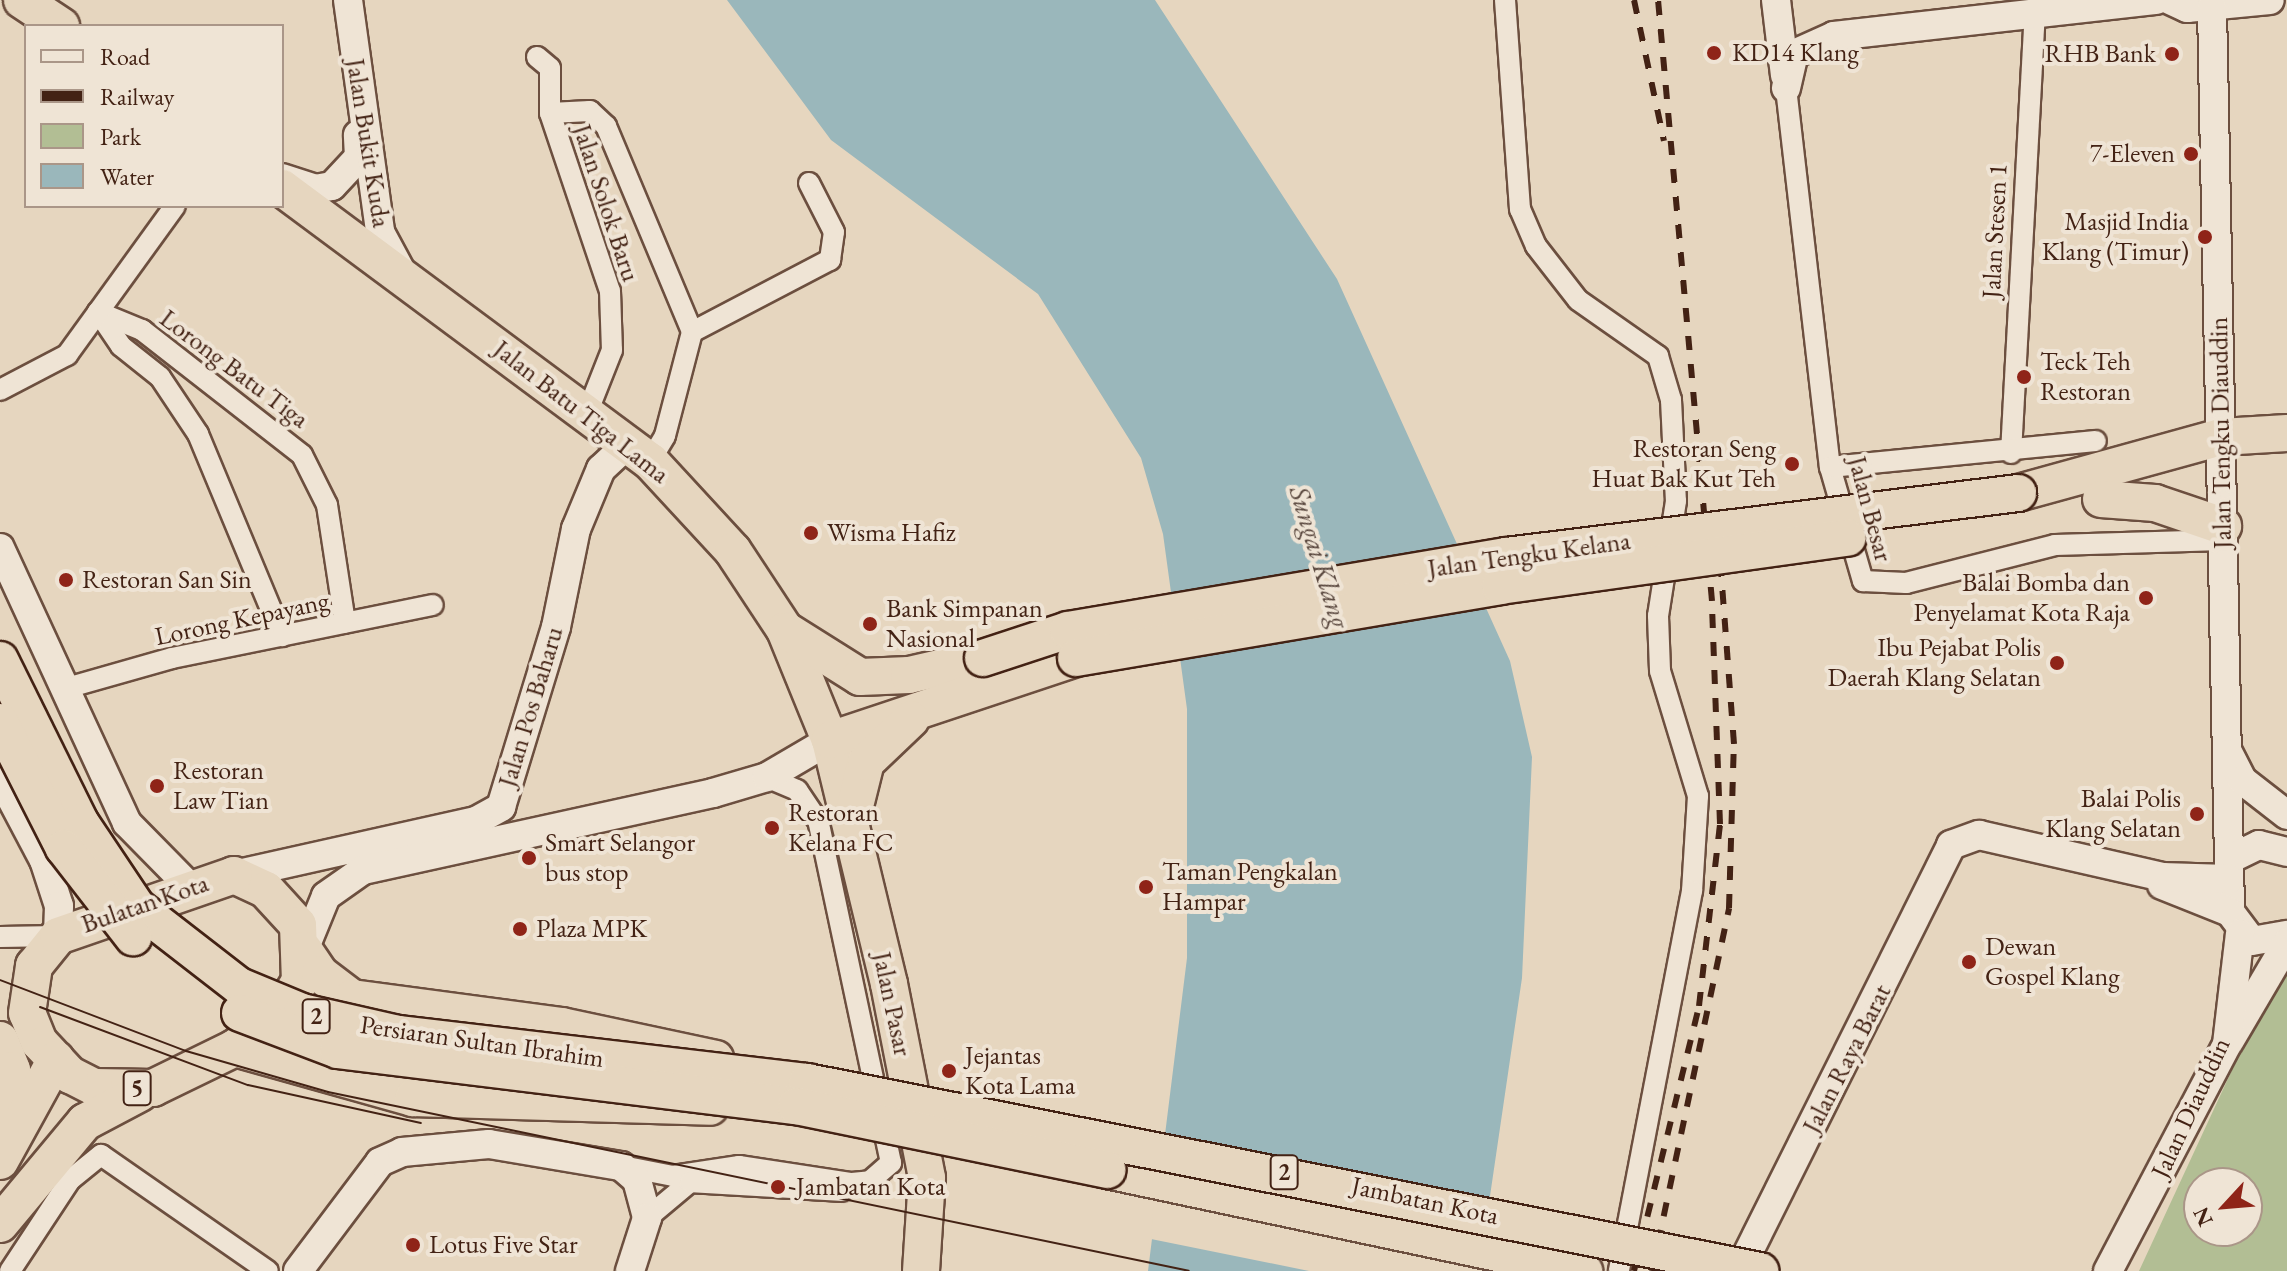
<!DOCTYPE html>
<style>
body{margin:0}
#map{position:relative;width:2287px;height:1271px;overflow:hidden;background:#e6d6bf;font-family:"EB Garamond",serif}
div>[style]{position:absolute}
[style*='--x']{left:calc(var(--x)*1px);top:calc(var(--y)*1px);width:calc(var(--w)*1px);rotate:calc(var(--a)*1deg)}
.green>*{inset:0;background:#b2be94}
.water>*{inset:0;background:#9ab7bb}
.pier>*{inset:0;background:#e6d6bf}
.roads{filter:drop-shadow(2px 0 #6c4f3f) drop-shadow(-2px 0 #6c4f3f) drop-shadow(0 2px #6c4f3f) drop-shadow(0 -2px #6c4f3f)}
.street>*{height:20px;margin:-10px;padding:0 10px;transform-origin:10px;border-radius:10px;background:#efe4d5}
.secondary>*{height:28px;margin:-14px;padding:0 14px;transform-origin:14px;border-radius:14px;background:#efe4d5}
.highway>*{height:36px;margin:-18px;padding:0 18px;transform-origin:18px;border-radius:18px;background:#e6d6bf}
.tram>*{height:2px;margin:-1px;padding:0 1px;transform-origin:1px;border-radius:1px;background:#432214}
.rail>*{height:6px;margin-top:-3px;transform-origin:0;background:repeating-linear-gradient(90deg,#432214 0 14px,transparent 0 28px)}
.bridges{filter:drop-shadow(2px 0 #432214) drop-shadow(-2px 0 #432214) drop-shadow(0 2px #432214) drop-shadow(0 -2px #432214)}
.highway-bridge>*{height:36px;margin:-18px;padding:0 18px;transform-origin:18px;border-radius:18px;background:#e6d6bf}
.dots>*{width:22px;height:22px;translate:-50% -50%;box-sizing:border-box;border:4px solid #efe4d5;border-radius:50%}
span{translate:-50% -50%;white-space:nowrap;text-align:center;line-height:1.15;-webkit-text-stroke:8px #efe4d5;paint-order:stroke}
.shield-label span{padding:2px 6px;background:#efe4d5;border:2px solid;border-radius:6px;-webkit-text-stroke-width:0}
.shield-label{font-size:24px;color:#432214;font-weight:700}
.poi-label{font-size:26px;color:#432214}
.left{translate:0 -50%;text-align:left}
.right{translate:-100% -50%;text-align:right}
.street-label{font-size:26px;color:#432214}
.water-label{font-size:28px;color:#59473e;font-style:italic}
.legend{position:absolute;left:24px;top:24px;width:260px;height:184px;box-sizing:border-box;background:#efe4d5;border:2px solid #aa9688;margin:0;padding:10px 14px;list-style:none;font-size:24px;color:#432214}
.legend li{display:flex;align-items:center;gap:16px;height:40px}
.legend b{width:40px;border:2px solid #aa9688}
.north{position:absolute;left:2183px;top:1167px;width:80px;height:80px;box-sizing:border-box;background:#efe4d5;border:2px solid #aa9688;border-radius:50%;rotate:244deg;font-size:22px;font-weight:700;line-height:32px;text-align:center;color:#432214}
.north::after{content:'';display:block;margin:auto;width:28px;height:36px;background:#8f2418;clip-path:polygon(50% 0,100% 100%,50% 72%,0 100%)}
</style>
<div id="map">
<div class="green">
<div style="clip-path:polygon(evenodd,2287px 971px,2287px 1271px,2139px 1271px,2263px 1003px,2287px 971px,2199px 1183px,2247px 1183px,2247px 1231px,2199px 1231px,2199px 1183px)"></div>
</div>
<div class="water">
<div style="clip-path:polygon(727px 0,1155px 0,1337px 279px,1510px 661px,1532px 757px,1522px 978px,1479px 1271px,1148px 1271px,1187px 958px,1187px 709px,1163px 534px,1141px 458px,1038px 294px,831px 140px)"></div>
</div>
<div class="pier">
<div style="clip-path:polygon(1158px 1134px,1495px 1201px,1483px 1271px,1309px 1271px,1151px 1239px)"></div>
</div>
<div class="roads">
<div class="street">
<div style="--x:1505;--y:0;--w:210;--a:85.9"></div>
<div style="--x:1520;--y:209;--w:40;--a:66.6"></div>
<div style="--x:1536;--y:246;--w:68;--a:52.1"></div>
<div style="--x:1578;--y:300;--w:98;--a:35"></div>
<div style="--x:1658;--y:356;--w:46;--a:73.5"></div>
<div style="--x:1671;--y:400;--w:101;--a:87.2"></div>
<div style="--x:1676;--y:501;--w:116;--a:98.9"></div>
<div style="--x:1658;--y:616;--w:55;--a:87.9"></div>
<div style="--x:1660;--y:671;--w:131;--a:73.1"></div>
<div style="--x:1698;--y:796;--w:95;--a:93.6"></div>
<div style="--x:1692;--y:891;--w:387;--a:100.9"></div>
<div style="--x:537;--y:57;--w:17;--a:40"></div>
<div style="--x:550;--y:68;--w:45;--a:90"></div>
<div style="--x:550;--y:113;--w:188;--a:71.4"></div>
<div style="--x:610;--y:291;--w:59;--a:88.1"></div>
<div style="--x:612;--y:350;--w:68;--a:111.6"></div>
<div style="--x:1786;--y:88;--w:382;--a:83.4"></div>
<div style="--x:1830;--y:467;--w:119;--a:73.9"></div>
<div style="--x:1863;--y:581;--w:43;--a:2.7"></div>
<div style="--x:1906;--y:583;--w:154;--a:-14.3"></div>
<div style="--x:2055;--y:545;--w:168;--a:-1.7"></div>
<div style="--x:550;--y:113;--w:40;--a:-2.9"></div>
<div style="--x:590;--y:111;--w:22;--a:43"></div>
<div style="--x:606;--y:126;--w:223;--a:67.3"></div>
<div style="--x:692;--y:332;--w:107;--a:104.6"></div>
<div style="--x:665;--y:436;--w:29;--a:121"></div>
<div style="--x:98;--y:312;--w:48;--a:22.2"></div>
<div style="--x:142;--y:330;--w:203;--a:38"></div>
<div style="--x:302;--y:455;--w:56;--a:63.4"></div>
<div style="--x:327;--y:505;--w:119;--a:81.3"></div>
<div style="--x:98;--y:312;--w:41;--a:55.9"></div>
<div style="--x:121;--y:346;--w:50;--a:38.5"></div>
<div style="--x:160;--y:377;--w:69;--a:56.3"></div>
<div style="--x:198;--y:434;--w:219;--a:67.4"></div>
<div style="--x:692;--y:332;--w:156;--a:-27.6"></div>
<div style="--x:830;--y:260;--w:28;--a:-82"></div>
<div style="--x:834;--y:232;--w:55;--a:-117"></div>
<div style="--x:0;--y:390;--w:76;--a:-27.6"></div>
<div style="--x:67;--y:355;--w:184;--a:-54.1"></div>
<div style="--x:2011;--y:453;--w:440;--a:-86.9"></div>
<div style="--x:1830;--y:467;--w:267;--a:-5.6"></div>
<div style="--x:63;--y:689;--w:113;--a:-15.9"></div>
<div style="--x:172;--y:658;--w:266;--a:-11.5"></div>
<div style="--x:0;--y:937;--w:58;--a:-1"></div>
<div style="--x:622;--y:1166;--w:52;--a:11.1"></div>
<div style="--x:673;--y:1176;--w:67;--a:-8.6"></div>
<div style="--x:739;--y:1166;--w:114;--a:8.6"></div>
<div style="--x:852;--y:1183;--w:18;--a:-6"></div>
<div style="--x:870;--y:1181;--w:28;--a:-41"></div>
<div style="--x:891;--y:1163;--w:350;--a:-102"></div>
<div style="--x:818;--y:821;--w:37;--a:-124"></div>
<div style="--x:797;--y:790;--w:33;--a:-157"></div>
<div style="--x:647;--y:1218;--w:56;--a:-39.9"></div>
<div style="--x:690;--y:1182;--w:152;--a:3.4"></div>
<div style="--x:10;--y:1271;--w:109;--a:-56.6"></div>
<div style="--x:70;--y:1180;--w:40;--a:-39"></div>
<div style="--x:101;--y:1155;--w:203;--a:34.8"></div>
</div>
<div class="secondary">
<div style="--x:348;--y:0;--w:234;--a:82.1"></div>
<div style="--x:380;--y:232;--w:47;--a:61.8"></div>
<div style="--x:1776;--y:0;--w:76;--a:83.2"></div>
<div style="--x:2170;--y:0;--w:19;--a:25"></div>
<div style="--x:2187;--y:8;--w:83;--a:-5.5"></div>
<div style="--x:2212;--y:7;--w:905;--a:88.86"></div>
<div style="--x:2230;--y:912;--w:36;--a:53"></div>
<div style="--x:2252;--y:941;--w:36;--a:-10"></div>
<div style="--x:1786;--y:88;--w:35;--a:-77"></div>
<div style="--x:1794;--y:54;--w:44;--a:-24.2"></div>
<div style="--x:1834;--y:36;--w:325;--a:-6.4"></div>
<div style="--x:282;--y:178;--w:35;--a:18"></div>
<div style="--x:315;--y:189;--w:17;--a:-10"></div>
<div style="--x:332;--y:186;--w:40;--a:-47"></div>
<div style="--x:359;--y:157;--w:22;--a:-93"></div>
<div style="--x:0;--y:548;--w:303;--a:65.2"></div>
<div style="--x:127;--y:823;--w:87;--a:45.5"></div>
<div style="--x:2229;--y:754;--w:29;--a:63"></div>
<div style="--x:2242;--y:780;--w:57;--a:37.9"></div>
<div style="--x:0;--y:777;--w:94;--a:62.1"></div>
<div style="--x:44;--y:860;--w:48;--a:71.9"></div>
<div style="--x:59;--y:906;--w:30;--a:92"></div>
<div style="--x:2230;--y:859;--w:32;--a:-26"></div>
<div style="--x:2259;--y:845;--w:29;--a:14"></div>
<div style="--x:234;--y:875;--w:248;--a:-12.6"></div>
<div style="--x:476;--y:821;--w:29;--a:-29"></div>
<div style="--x:501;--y:807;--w:188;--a:-73"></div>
<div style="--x:556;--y:627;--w:100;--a:-78.5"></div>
<div style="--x:576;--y:529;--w:65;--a:-67.4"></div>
<div style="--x:601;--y:469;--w:37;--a:-43"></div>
<div style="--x:2162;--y:885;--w:73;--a:21.7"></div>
<div style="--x:304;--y:950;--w:58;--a:-67.8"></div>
<div style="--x:326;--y:896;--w:45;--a:-35.1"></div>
<div style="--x:363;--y:870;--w:358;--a:-12.4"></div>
<div style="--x:713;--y:793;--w:56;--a:-16.5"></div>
<div style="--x:767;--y:777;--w:73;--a:-30.4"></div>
<div style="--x:2230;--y:1040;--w:113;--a:-59.6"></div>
<div style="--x:298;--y:1271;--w:136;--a:-53"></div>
<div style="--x:380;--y:1162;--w:24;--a:-24"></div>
<div style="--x:402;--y:1152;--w:87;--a:-5.3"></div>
<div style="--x:489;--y:1144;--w:134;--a:9.5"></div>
<div style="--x:621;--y:1166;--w:21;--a:41"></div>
<div style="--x:637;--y:1180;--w:39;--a:75"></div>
<div style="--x:647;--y:1218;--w:56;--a:107.8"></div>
<div style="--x:1739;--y:1271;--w:476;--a:-63.5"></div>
<div style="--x:1951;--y:845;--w:30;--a:-20"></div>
<div style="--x:1979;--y:835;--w:188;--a:12.9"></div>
<div style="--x:2162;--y:877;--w:67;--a:1.7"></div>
<div style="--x:2108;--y:1271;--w:256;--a:-62.3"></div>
<div style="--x:2227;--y:1044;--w:111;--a:-83.3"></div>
</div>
<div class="highway">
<div style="--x:22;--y:0;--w:47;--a:33.7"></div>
<div style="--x:282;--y:188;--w:458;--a:36.6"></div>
<div style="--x:650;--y:461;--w:122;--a:47.3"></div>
<div style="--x:733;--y:551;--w:95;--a:56.6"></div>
<div style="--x:785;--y:630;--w:119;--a:67.8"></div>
<div style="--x:830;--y:740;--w:251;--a:76.4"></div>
<div style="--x:889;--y:984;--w:198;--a:78.9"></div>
<div style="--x:927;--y:1178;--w:93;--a:93.7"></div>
<div style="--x:2018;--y:493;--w:211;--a:-15.4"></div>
<div style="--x:2221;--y:437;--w:66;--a:-3.5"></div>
<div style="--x:2101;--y:499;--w:54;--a:4.2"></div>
<div style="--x:2155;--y:503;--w:72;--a:18.7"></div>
<div style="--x:787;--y:631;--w:86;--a:32.2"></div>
<div style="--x:860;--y:677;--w:49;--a:-2.3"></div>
<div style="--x:909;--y:675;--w:76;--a:-12.9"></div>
<div style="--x:830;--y:740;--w:259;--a:-18.4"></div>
<div style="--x:852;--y:818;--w:58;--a:-76"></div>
<div style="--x:866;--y:762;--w:62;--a:-43.7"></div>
<div style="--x:234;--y:875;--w:35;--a:25"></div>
<div style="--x:266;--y:890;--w:47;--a:47.6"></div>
<div style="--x:298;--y:925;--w:56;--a:88"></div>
<div style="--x:300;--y:981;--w:39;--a:122"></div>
<div style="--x:279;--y:1014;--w:56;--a:142.3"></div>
<div style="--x:235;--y:1048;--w:91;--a:154"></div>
<div style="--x:153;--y:1088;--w:59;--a:-179"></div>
<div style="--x:94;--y:1087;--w:27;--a:-153"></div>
<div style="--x:70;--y:1075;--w:45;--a:-133.2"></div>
<div style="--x:39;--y:1042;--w:31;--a:-112"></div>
<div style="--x:27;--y:1013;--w:48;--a:-81.5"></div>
<div style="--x:34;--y:966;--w:38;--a:-51"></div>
<div style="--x:58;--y:936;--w:186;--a:-19.1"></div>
<div style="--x:304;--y:950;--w:29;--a:56"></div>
<div style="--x:320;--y:974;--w:40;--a:37"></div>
<div style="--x:352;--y:998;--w:212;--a:7.6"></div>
<div style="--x:562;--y:1026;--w:157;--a:12.1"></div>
<div style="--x:0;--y:1040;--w:32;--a:68"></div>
<div style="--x:12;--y:1070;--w:49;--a:104.3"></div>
<div style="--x:235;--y:1048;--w:185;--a:15.7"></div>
<div style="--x:413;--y:1098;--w:297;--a:1.7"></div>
<div style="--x:0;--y:1161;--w:116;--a:-61.2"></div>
<div style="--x:1107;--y:1170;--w:488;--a:12"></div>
<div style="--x:0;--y:1224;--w:133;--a:-50.2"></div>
<div style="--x:85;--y:1122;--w:62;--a:-27.8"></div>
</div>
</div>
<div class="tram">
<div style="--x:0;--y:980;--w:199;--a:20.9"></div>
<div style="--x:186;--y:1051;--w:148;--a:16.1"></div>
<div style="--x:328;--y:1092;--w:879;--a:11.74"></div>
<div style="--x:40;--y:1007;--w:222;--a:20.6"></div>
<div style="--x:248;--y:1085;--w:177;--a:12.4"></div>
</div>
<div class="rail">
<div style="--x:1634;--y:0;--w:144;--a:78"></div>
<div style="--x:1634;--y:1271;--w:273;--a:-76.2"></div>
<div style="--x:1699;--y:1006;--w:183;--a:-83.4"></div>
<div style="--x:1720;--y:824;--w:223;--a:-92.1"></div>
<div style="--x:1712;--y:601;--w:603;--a:-95.13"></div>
<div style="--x:1652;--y:1271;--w:371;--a:-78"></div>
<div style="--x:1729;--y:908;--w:164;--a:-88.3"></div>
<div style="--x:1734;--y:744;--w:174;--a:-94.3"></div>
</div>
<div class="bridges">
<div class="highway-bridge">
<div style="--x:983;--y:658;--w:89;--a:-18.2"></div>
<div style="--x:1068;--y:630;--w:444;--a:-9.6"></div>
<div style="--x:1506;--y:556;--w:516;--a:-7.01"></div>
<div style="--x:1076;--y:658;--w:430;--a:-9.6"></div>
<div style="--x:1500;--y:586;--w:351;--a:-7.9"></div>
<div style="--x:0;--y:660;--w:181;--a:63.7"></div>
<div style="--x:80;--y:822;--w:102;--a:56.2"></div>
<div style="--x:137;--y:907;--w:129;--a:37.8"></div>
<div style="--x:239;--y:986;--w:68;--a:22.4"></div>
<div style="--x:302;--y:1012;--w:99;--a:12.8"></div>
<div style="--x:399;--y:1034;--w:411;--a:6.7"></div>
<div style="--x:807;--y:1082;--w:972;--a:11.22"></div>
<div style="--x:0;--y:722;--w:141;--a:63.1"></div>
<div style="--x:64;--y:848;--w:113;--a:52.2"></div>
<div style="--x:240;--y:1013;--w:105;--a:20.7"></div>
<div style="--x:338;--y:1050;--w:461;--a:7"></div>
<div style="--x:796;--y:1106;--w:318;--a:11.6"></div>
</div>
</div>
<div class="dots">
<div style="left:1714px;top:53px;background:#8f2418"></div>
<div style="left:2172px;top:54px;background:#8f2418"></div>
<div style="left:2191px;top:154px;background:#8f2418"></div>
<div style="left:2205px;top:237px;background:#8f2418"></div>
<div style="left:2024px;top:377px;background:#8f2418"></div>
<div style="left:1792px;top:464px;background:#8f2418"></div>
<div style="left:811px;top:533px;background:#8f2418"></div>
<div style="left:66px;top:580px;background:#8f2418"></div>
<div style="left:2146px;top:598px;background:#8f2418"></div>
<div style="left:870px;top:624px;background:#8f2418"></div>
<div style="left:2057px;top:663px;background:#8f2418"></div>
<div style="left:157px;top:786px;background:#8f2418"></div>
<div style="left:2197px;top:814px;background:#8f2418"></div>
<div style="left:772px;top:828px;background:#8f2418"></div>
<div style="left:529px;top:858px;background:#8f2418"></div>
<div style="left:1146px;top:887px;background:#8f2418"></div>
<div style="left:520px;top:929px;background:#8f2418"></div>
<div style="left:1969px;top:962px;background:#8f2418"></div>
<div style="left:949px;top:1071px;background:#8f2418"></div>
<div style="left:778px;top:1187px;background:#8f2418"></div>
<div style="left:413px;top:1245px;background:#8f2418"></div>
</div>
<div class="shield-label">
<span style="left:316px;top:1016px">2</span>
<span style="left:137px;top:1088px">5</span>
<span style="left:1284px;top:1172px">2</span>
</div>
<div class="poi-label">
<span class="left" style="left:1732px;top:53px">KD14 Klang</span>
<span class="right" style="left:2156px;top:54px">RHB Bank</span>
<span class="right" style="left:2175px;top:154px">7-Eleven</span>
<span class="right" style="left:2189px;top:237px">Masjid India<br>Klang (Timur)</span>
<span class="left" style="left:2040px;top:377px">Teck Teh<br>Restoran</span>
<span class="right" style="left:1776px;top:464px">Restoran Seng<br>Huat Bak Kut Teh</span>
<span class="left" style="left:827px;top:533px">Wisma Hafiz</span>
<span class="left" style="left:82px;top:580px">Restoran San Sin</span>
<span class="right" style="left:2130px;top:598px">Balai Bomba dan<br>Penyelamat Kota Raja</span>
<span class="left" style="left:886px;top:624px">Bank Simpanan<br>Nasional</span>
<span class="right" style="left:2041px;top:663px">Ibu Pejabat Polis<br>Daerah Klang Selatan</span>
<span class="left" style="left:173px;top:786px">Restoran<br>Law Tian</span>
<span class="right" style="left:2181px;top:814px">Balai Polis<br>Klang Selatan</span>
<span class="left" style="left:788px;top:828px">Restoran<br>Kelana FC</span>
<span class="left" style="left:545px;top:858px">Smart Selangor<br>bus stop</span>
<span class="left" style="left:1162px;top:887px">Taman Pengkalan<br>Hampar</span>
<span class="left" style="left:536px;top:929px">Plaza MPK</span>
<span class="left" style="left:1985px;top:962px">Dewan<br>Gospel Klang</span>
<span class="left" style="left:965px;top:1071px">Jejantas<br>Kota Lama</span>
<span class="left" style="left:796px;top:1187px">Jambatan Kota</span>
<span class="left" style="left:429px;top:1245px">Lotus Five Star</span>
</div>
<div class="street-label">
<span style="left:368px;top:143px;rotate:81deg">Jalan Bukit Kuda</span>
<span style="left:606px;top:203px;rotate:72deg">Jalan Solok Baru</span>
<span style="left:1995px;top:231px;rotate:-87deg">Jalan Stesen 1</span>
<span style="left:234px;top:369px;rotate:37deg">Lorong Batu Tiga</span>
<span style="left:581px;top:412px;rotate:38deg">Jalan Batu Tiga Lama</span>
<span style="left:2221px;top:433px;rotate:-91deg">Jalan Tengku Diauddin</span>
<span style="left:1870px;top:509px;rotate:75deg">Jalan Besar</span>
<span style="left:1529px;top:555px;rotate:-8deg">Jalan Tengku Kelana</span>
<span style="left:242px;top:619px;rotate:-12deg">Lorong Kepayang</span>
<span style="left:531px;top:707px;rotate:-73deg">Jalan Pos Baharu</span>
<span style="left:145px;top:904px;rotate:-19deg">Bulatan Kota</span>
<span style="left:892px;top:1004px;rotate:78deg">Jalan Pasar</span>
<span style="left:482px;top:1042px;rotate:8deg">Persiaran Sultan Ibrahim</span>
<span style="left:1847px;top:1059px;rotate:-63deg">Jalan Raya Barat</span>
<span style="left:2191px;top:1108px;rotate:-65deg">Jalan Diauddin</span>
<span style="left:1425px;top:1201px;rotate:12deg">Jambatan Kota</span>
</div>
<div class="water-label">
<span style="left:1320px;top:557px;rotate:73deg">Sungai Klang</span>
</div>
<ul class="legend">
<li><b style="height:10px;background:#efe4d5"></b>Road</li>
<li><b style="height:10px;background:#432214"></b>Railway</li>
<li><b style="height:22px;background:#b2be94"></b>Park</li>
<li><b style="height:22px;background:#9ab7bb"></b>Water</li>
</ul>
<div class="north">N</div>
</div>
